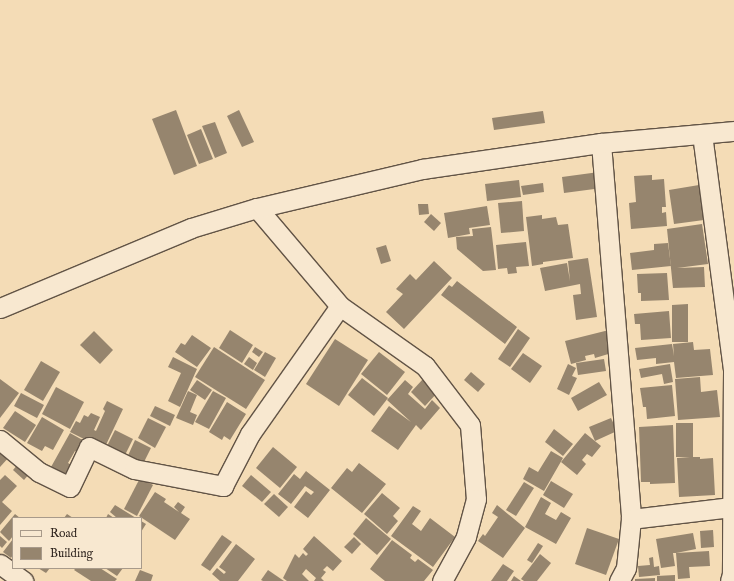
<!DOCTYPE html>
<style>
body{margin:0}
#map{position:relative;width:734px;height:581px;overflow:hidden;background:#f4dcb6;font-family:"IM FELL English",serif}
div>[style]{position:absolute}
[style*='--x']{left:calc(var(--x)*1px);top:calc(var(--y)*1px);width:calc(var(--w)*1px);rotate:calc(var(--a)*1deg)}
.building>*{inset:0;background:#96856e}
.roads{filter:drop-shadow(1px 0 #625446) drop-shadow(-1px 0 #625446) drop-shadow(0 1px #625446) drop-shadow(0 -1px #625446)}
.minor>*{height:19px;margin:-9.5px;padding:0 9.5px;transform-origin:9.5px;border-radius:9.5px;background:#f8e8d0}
span{translate:-50% -50%;white-space:nowrap;text-align:center;line-height:1.15;-webkit-text-stroke:3.5px #f8e8d0;paint-order:stroke}
.legend{position:absolute;left:12px;top:517px;width:130px;height:52px;box-sizing:border-box;background:#f8e8d0;border:1px solid #a89a8a;margin:0;padding:5px 7px;list-style:none;font-size:12px;color:#312620}
.legend li{display:flex;align-items:center;gap:8px;height:20px}
.legend b{width:20px;border:1px solid #a89a8a}
</style>
<div id="map">
<div class="building">
<div style="clip-path:polygon(176px 110px,197px 166px,174px 175px,152px 119px)"></div>
<div style="clip-path:polygon(239px 110px,254px 142px,242px 147px,227px 116px)"></div>
<div style="clip-path:polygon(543px 111px,545px 123px,494px 130px,492px 118px)"></div>
<div style="clip-path:polygon(215px 122px,227px 153px,215px 158px,202px 126px)"></div>
<div style="clip-path:polygon(201px 129px,213px 159px,199px 164px,187px 135px)"></div>
<div style="clip-path:polygon(599px 172px,602px 188px,564px 193px,562px 177px)"></div>
<div style="clip-path:polygon(652px 175px,652px 180px,664px 179px,666px 207px,662px 207px,662px 213px,666px 212px,667px 226px,631px 229px,629px 203px,636px 202px,634px 176px)"></div>
<div style="clip-path:polygon(519px 180px,521px 197px,487px 201px,485px 184px)"></div>
<div style="clip-path:polygon(543px 183px,544px 192px,523px 195px,521px 186px)"></div>
<div style="clip-path:polygon(699px 185px,704px 220px,674px 224px,669px 190px)"></div>
<div style="clip-path:polygon(522px 201px,524px 231px,501px 233px,498px 203px)"></div>
<div style="clip-path:polygon(418px 204px,428px 204px,429px 214px,419px 215px)"></div>
<div style="clip-path:polygon(487px 206px,490px 225px,469px 228px,470px 234px,448px 238px,444px 213px)"></div>
<div style="clip-path:polygon(431px 214px,441px 223px,434px 231px,424px 222px)"></div>
<div style="clip-path:polygon(542px 215px,542px 219px,556px 217px,558px 225px,568px 224px,573px 258px,543px 262px,543px 264px,532px 266px,526px 217px)"></div>
<div style="clip-path:polygon(702px 224px,708px 264px,677px 268px,704px 267px,705px 287px,673px 288px,667px 229px)"></div>
<div style="clip-path:polygon(491px 227px,496px 270px,483px 271px,457px 249px,456px 237px,473px 236px,472px 229px)"></div>
<div style="clip-path:polygon(526px 242px,529px 266px,516px 267px,517px 273px,508px 274px,507px 268px,498px 269px,496px 245px)"></div>
<div style="clip-path:polygon(668px 243px,671px 266px,632px 270px,630px 253px,654px 250px,654px 244px)"></div>
<div style="clip-path:polygon(386px 245px,391px 261px,381px 264px,376px 248px)"></div>
<div style="clip-path:polygon(588px 258px,597px 317px,576px 320px,573px 295px,581px 294px,580px 284px,545px 291px,540px 268px,567px 263px,570px 281px,568px 261px)"></div>
<div style="clip-path:polygon(434px 261px,452px 278px,404px 329px,386px 312px,403px 294px,396px 289px,410px 274px,416px 280px)"></div>
<div style="clip-path:polygon(667px 273px,669px 300px,641px 301px,641px 293px,638px 293px,637px 274px)"></div>
<div style="clip-path:polygon(457px 281px,517px 327px,505px 344px,441px 295px,449px 285px,452px 287px)"></div>
<div style="clip-path:polygon(688px 304px,688px 342px,672px 342px,672px 305px)"></div>
<div style="clip-path:polygon(669px 311px,671px 338px,641px 340px,640px 324px,635px 324px,634px 314px)"></div>
<div style="clip-path:polygon(518px 329px,530px 338px,510px 367px,498px 359px)"></div>
<div style="clip-path:polygon(230px 330px,253px 345px,242px 363px,219px 348px)"></div>
<div style="clip-path:polygon(609px 330px,615px 352px,595px 358px,594px 354px,585px 356px,586px 360px,571px 364px,565px 341px)"></div>
<div style="clip-path:polygon(94px 331px,113px 350px,100px 364px,80px 345px)"></div>
<div style="clip-path:polygon(192px 335px,211px 348px,197px 367px,175px 352px,181px 343px,185px 345px)"></div>
<div style="clip-path:polygon(335px 339px,368px 360px,339px 406px,306px 384px)"></div>
<div style="clip-path:polygon(693px 342px,694px 350px,710px 349px,713px 375px,676px 378px,674px 362px,656px 364px,656px 358px,637px 360px,635px 348px,672px 344px,674px 356px,673px 344px)"></div>
<div style="clip-path:polygon(214px 347px,265px 380px,246px 409px,195px 377px)"></div>
<div style="clip-path:polygon(255px 347px,263px 352px,259px 357px,252px 352px)"></div>
<div style="clip-path:polygon(265px 352px,276px 358px,265px 377px,254px 370px)"></div>
<div style="clip-path:polygon(379px 352px,405px 372px,387px 395px,361px 374px)"></div>
<div style="clip-path:polygon(523px 353px,542px 366px,530px 383px,511px 369px)"></div>
<div style="clip-path:polygon(173px 357px,197px 369px,180px 407px,168px 401px,181px 373px,168px 367px)"></div>
<div style="clip-path:polygon(249px 357px,257px 363px,253px 370px,244px 364px)"></div>
<div style="clip-path:polygon(604px 359px,606px 371px,578px 375px,576px 363px)"></div>
<div style="clip-path:polygon(41px 361px,60px 372px,43px 401px,24px 390px)"></div>
<div style="clip-path:polygon(568px 364px,576px 368px,572px 376px,577px 378px,569px 395px,557px 389px)"></div>
<div style="clip-path:polygon(670px 364px,673px 382px,664px 384px,662px 374px,641px 378px,639px 369px)"></div>
<div style="clip-path:polygon(471px 372px,485px 384px,478px 392px,464px 380px)"></div>
<div style="clip-path:polygon(700px 377px,701px 392px,717px 390px,720px 417px,678px 420px,675px 379px)"></div>
<div style="clip-path:polygon(362px 378px,388px 398px,374px 416px,348px 395px)"></div>
<div style="clip-path:polygon(0 379px,19px 393px,0 418px)"></div>
<div style="clip-path:polygon(423px 379px,438px 392px,425px 406px,411px 392px)"></div>
<div style="clip-path:polygon(197px 380px,212px 390px,205px 400px,190px 390px)"></div>
<div style="clip-path:polygon(405px 380px,413px 387px,408px 394px,425px 409px,432px 400px,440px 408px,421px 430px,416px 425px,398px 450px,371px 431px,389px 406px,411px 422px,387px 400px)"></div>
<div style="clip-path:polygon(599px 382px,607px 395px,578px 411px,571px 398px)"></div>
<div style="clip-path:polygon(672px 385px,675px 416px,647px 419px,646px 407px,643px 407px,640px 388px)"></div>
<div style="clip-path:polygon(56px 387px,84px 402px,70px 429px,42px 414px)"></div>
<div style="clip-path:polygon(188px 391px,197px 395px,190px 412px,197px 415px,193px 425px,176px 418px)"></div>
<div style="clip-path:polygon(213px 391px,226px 398px,209px 429px,195px 422px)"></div>
<div style="clip-path:polygon(21px 393px,44px 405px,37px 418px,14px 406px)"></div>
<div style="clip-path:polygon(107px 401px,123px 409px,104px 449px,70px 432px,76px 421px,80px 423px,84px 415px,88px 417px,91px 413px,100px 417px,94px 430px,96px 431px,105px 411px,103px 409px)"></div>
<div style="clip-path:polygon(227px 402px,246px 414px,230px 440px,224px 436px,222px 440px,209px 432px)"></div>
<div style="clip-path:polygon(155px 406px,175px 415px,170px 426px,150px 416px)"></div>
<div style="clip-path:polygon(15px 411px,36px 425px,25px 442px,3px 428px)"></div>
<div style="clip-path:polygon(42px 417px,64px 430px,53px 450px,45px 446px,42px 451px,27px 443px)"></div>
<div style="clip-path:polygon(148px 418px,166px 427px,155px 448px,138px 438px)"></div>
<div style="clip-path:polygon(611px 418px,617px 431px,595px 441px,589px 427px)"></div>
<div style="clip-path:polygon(676px 423px,693px 423px,693px 457px,700px 457px,700px 459px,713px 458px,715px 495px,679px 497px,677px 458px,690px 457px,676px 457px)"></div>
<div style="clip-path:polygon(673px 425px,675px 483px,650px 484px,650px 482px,641px 482px,639px 427px)"></div>
<div style="clip-path:polygon(554px 429px,573px 444px,563px 456px,545px 442px)"></div>
<div style="clip-path:polygon(115px 430px,133px 439px,123px 459px,105px 450px)"></div>
<div style="clip-path:polygon(70px 433px,88px 443px,81px 455px,75px 451px,68px 463px,75px 467px,69px 477px,51px 467px)"></div>
<div style="clip-path:polygon(585px 433px,601px 446px,592px 457px,587px 454px,582px 460px,586px 464px,577px 475px,561px 462px)"></div>
<div style="clip-path:polygon(135px 440px,151px 448px,141px 468px,126px 460px)"></div>
<div style="clip-path:polygon(0 446px,10px 456px,0 467px)"></div>
<div style="clip-path:polygon(273px 447px,297px 467px,280px 488px,256px 468px)"></div>
<div style="clip-path:polygon(551px 451px,563px 458px,544px 491px,523px 479px,529px 467px,538px 472px)"></div>
<div style="clip-path:polygon(19px 463px,30px 473px,24px 480px,13px 470px)"></div>
<div style="clip-path:polygon(359px 463px,386px 484px,362px 513px,331px 488px,347px 468px,352px 472px)"></div>
<div style="clip-path:polygon(306px 471px,330px 490px,308px 518px,294px 507px,306px 491px,311px 495px,314px 492px,305px 486px,291px 504px,278px 494px,294px 474px,300px 479px)"></div>
<div style="clip-path:polygon(5px 475px,17px 486px,2px 502px,12px 511px,0 525px,0 480px)"></div>
<div style="clip-path:polygon(251px 475px,271px 492px,262px 502px,242px 486px)"></div>
<div style="clip-path:polygon(140px 478px,153px 485px,137px 516px,124px 509px)"></div>
<div style="clip-path:polygon(551px 481px,573px 494px,564px 508px,543px 495px)"></div>
<div style="clip-path:polygon(524px 482px,534px 488px,516px 516px,506px 510px)"></div>
<div style="clip-path:polygon(155px 492px,166px 499px,164px 502px,179px 512px,174px 507px,178px 502px,185px 507px,181px 513px,190px 519px,175px 540px,139px 516px)"></div>
<div style="clip-path:polygon(382px 493px,400px 508px,393px 516px,398px 521px,387px 534px,364px 514px)"></div>
<div style="clip-path:polygon(274px 494px,288px 507px,279px 517px,264px 504px)"></div>
<div style="clip-path:polygon(541px 497px,551px 503px,545px 514px,556px 520px,561px 512px,571px 518px,556px 544px,525px 527px)"></div>
<div style="clip-path:polygon(115px 505px,136px 518px,117px 518px,110px 512px)"></div>
<div style="clip-path:polygon(497px 505px,525px 528px,503px 558px,478px 541px,483px 534px,485px 536px,498px 517px,492px 513px)"></div>
<div style="clip-path:polygon(413px 506px,421px 511px,412px 524px,421px 531px,430px 518px,455px 537px,433px 567px,391px 536px)"></div>
<div style="clip-path:polygon(15px 514px,20px 518px,13px 518px,13px 536px,9px 541px,0 532px)"></div>
<div style="clip-path:polygon(67px 514px,73px 518px,64px 518px)"></div>
<div style="clip-path:polygon(108px 514px,114px 518px,106px 518px)"></div>
<div style="clip-path:polygon(366px 518px,391px 539px,377px 555px,353px 534px)"></div>
<div style="clip-path:polygon(141px 521px,146px 524px,141px 532px)"></div>
<div style="clip-path:polygon(587px 528px,619px 539px,606px 575px,575px 564px)"></div>
<div style="clip-path:polygon(713px 530px,714px 547px,701px 548px,700px 531px)"></div>
<div style="clip-path:polygon(693px 533px,696px 549px,676px 553px,709px 551px,710px 566px,689px 567px,690px 578px,678px 579px,676px 553px,673px 553px,675px 566px,661px 568px,656px 539px)"></div>
<div style="clip-path:polygon(222px 535px,232px 542px,210px 571px,201px 565px)"></div>
<div style="clip-path:polygon(0 536px,7px 542px,2px 548px,0 546px)"></div>
<div style="clip-path:polygon(314px 536px,342px 561px,333px 571px,327px 566px,323px 570px,326px 572px,321px 578px,324px 581px,314px 581px,316px 578px,306px 569px,302px 574px,309px 581px,287px 581px,283px 578px,295px 554px,299px 558px,303px 553px,306px 556px,308px 554px,303px 549px)"></div>
<div style="clip-path:polygon(354px 537px,361px 544px,352px 554px,344px 547px)"></div>
<div style="clip-path:polygon(13px 539px,13px 555px,11px 558px,3px 552px)"></div>
<div style="clip-path:polygon(392px 540px,412px 555px,410px 558px,415px 562px,418px 559px,433px 570px,424px 581px,385px 581px,370px 569px)"></div>
<div style="clip-path:polygon(538px 543px,543px 546px,532px 563px,527px 560px)"></div>
<div style="clip-path:polygon(236px 544px,255px 559px,238px 581px,220px 581px,212px 574px,217px 568px,224px 574px,226px 572px,219px 567px)"></div>
<div style="clip-path:polygon(540px 554px,551px 563px,537px 581px,524px 581px,521px 579px)"></div>
<div style="clip-path:polygon(653px 557px,654px 567px,659px 566px,660px 575px,639px 577px,638px 566px,650px 565px,649px 558px)"></div>
<div style="clip-path:polygon(503px 564px,514px 571px,507px 581px,491px 581px)"></div>
<div style="clip-path:polygon(38px 568px,50px 568px,46px 573px)"></div>
<div style="clip-path:polygon(76px 568px,100px 568px,117px 579px,115px 581px,91px 581px,74px 570px)"></div>
<div style="clip-path:polygon(105px 568px,123px 568px,117px 576px)"></div>
<div style="clip-path:polygon(140px 570px,153px 575px,151px 581px,135px 581px)"></div>
<div style="clip-path:polygon(268px 570px,284px 581px,263px 581px,261px 580px)"></div>
<div style="clip-path:polygon(675px 575px,675px 581px,657px 581px,657px 576px)"></div>
<div style="clip-path:polygon(514px 576px,521px 581px,511px 581px)"></div>
<div style="clip-path:polygon(655px 578px,655px 581px,635px 581px,635px 579px)"></div>
</div>
<div class="roads">
<div class="minor">
<div style="--x:702;--y:134;--w:239;--a:82.5"></div>
<div style="--x:733;--y:371;--w:203;--a:90.3"></div>
<div style="--x:732;--y:574;--w:7;--a:106"></div>
<div style="--x:601;--y:143;--w:377;--a:85.4"></div>
<div style="--x:631;--y:519;--w:49;--a:95.8"></div>
<div style="--x:626;--y:568;--w:15;--a:118"></div>
<div style="--x:257;--y:208;--w:128;--a:49.7"></div>
<div style="--x:340;--y:306;--w:104;--a:35.2"></div>
<div style="--x:425;--y:366;--w:74;--a:52.7"></div>
<div style="--x:470;--y:425;--w:74;--a:85.4"></div>
<div style="--x:476;--y:499;--w:39;--a:105"></div>
<div style="--x:466;--y:537;--w:50;--a:118.6"></div>
<div style="--x:0;--y:308;--w:207;--a:-22.7"></div>
<div style="--x:191;--y:228;--w:69;--a:-16.9"></div>
<div style="--x:257;--y:208;--w:170;--a:-13.3"></div>
<div style="--x:422;--y:169;--w:181;--a:-8.3"></div>
<div style="--x:601;--y:143;--w:134;--a:-5.2"></div>
<div style="--x:0;--y:440;--w:50;--a:39.4"></div>
<div style="--x:39;--y:472;--w:34;--a:26"></div>
<div style="--x:70;--y:487;--w:44;--a:-64.6"></div>
<div style="--x:89;--y:447;--w:50;--a:26.1"></div>
<div style="--x:134;--y:469;--w:91;--a:10.8"></div>
<div style="--x:223;--y:486;--w:59;--a:-62.6"></div>
<div style="--x:250;--y:434;--w:156;--a:-54.9"></div>
<div style="--x:631;--y:519;--w:102;--a:-6.8"></div>
<div style="--x:0;--y:564;--w:29;--a:36"></div>
</div>
</div>
<ul class="legend">
<li><b style="height:5px;background:#f8e8d0"></b>Road</li>
<li><b style="height:11px;background:#96856e"></b>Building</li>
</ul>
</div>
